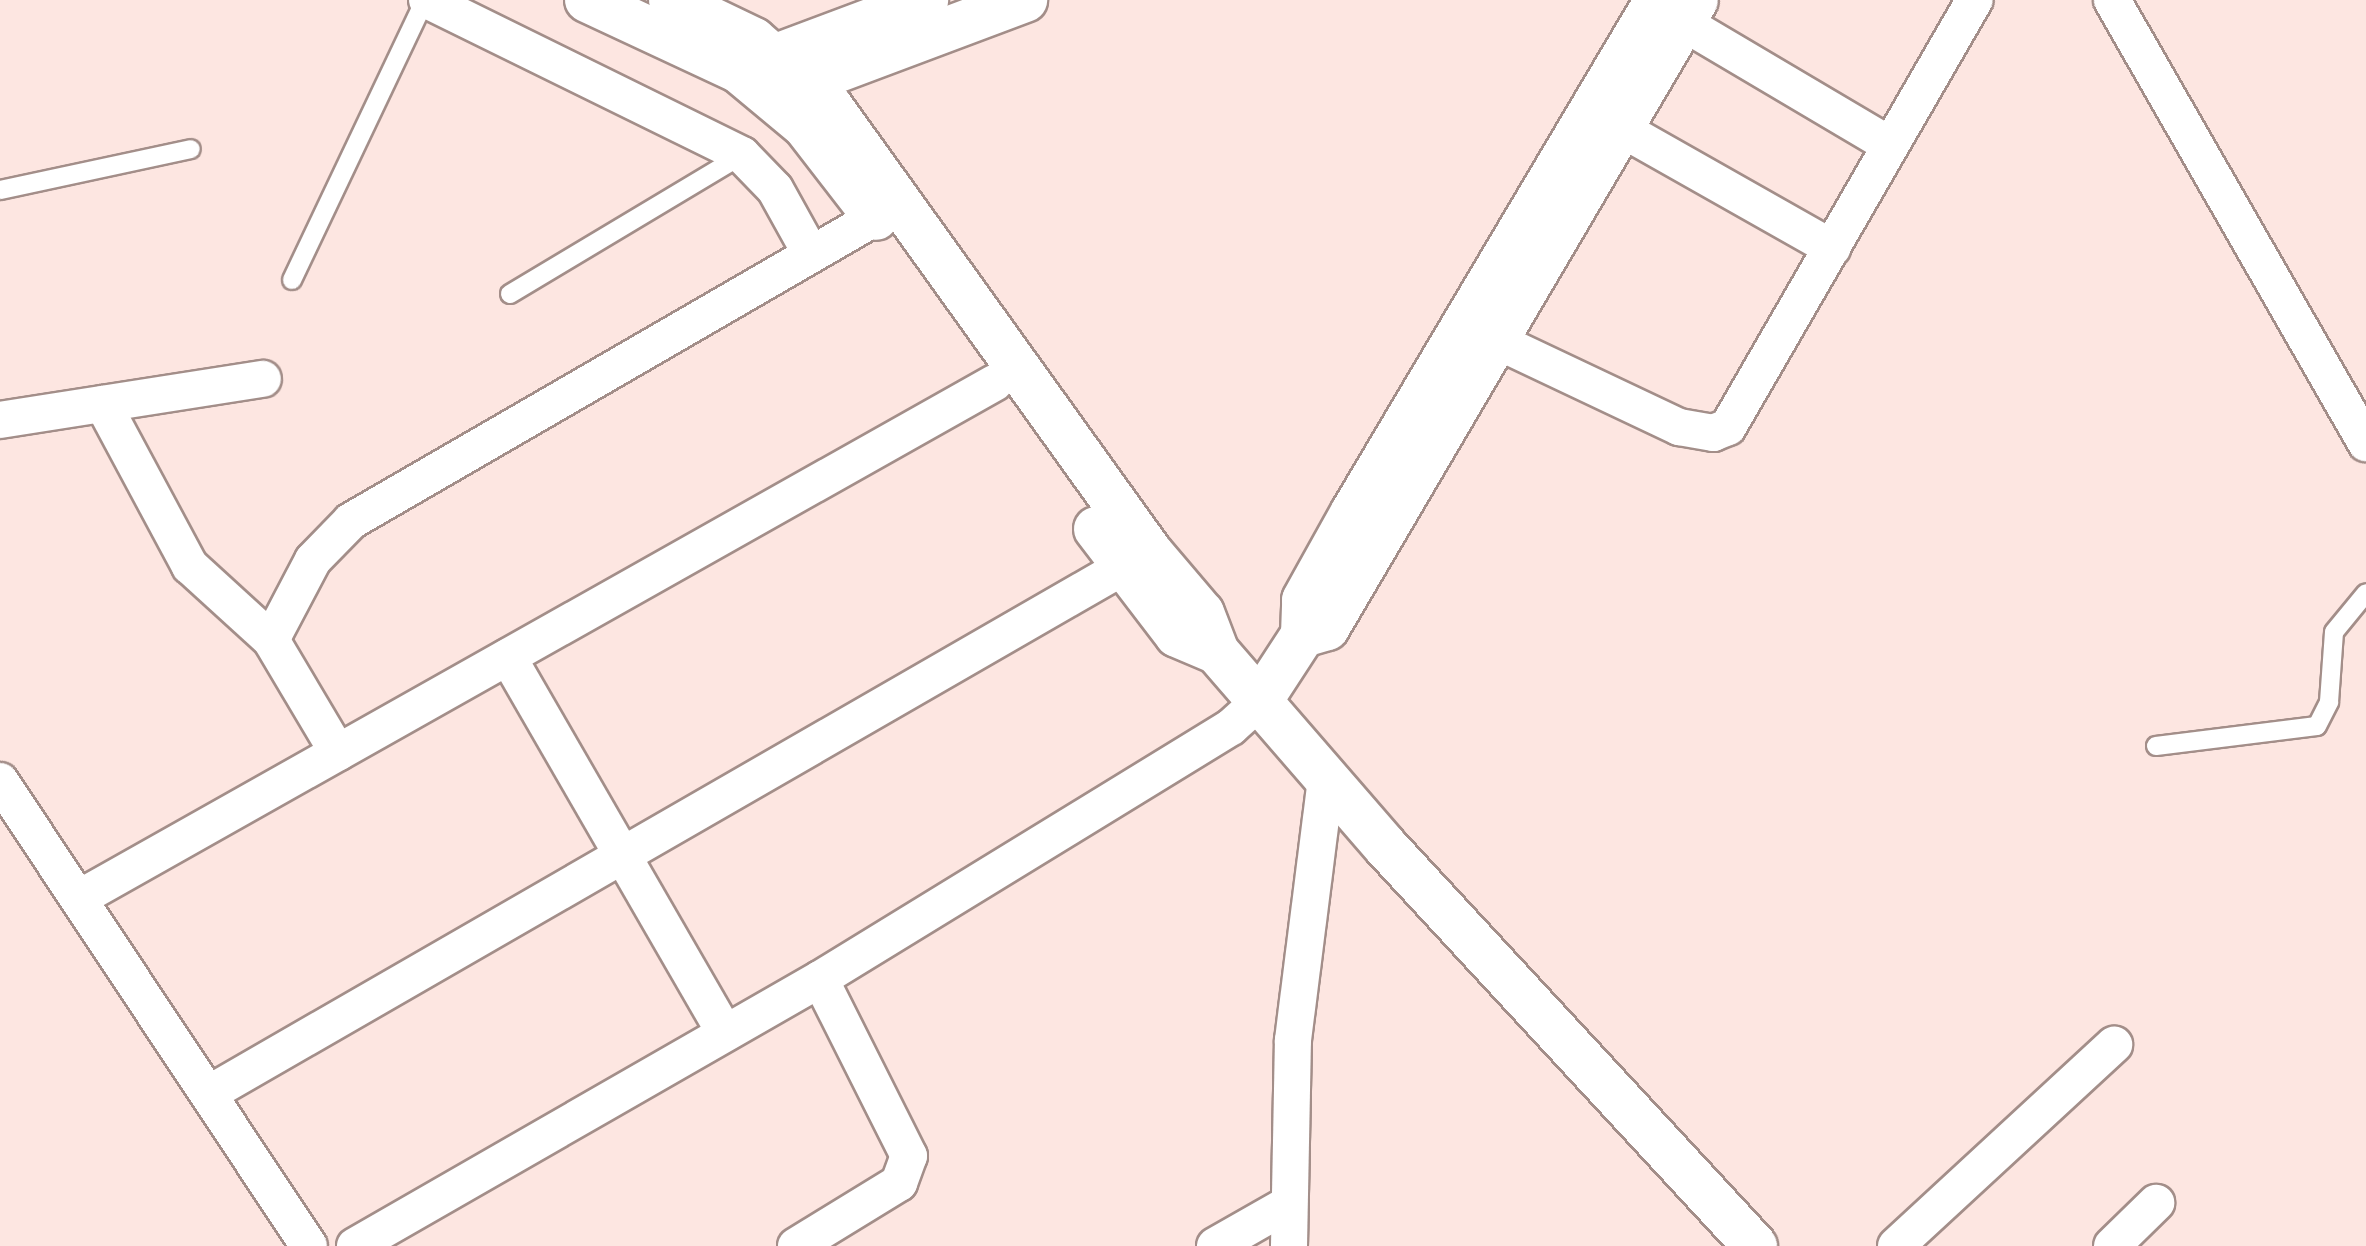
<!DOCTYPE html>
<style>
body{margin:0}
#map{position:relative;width:2366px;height:1246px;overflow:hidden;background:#fde6e1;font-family:Arial,sans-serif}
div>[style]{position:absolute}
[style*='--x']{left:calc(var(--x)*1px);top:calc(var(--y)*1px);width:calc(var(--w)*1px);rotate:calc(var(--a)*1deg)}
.roads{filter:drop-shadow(2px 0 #a38e89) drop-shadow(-2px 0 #a38e89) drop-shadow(0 2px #a38e89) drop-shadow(0 -2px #a38e89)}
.service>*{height:18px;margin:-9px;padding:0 9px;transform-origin:9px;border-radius:9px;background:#fff}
.minor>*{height:36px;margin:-18px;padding:0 18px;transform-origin:18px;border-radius:18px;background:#fff}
.tertiary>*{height:44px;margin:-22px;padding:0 22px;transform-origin:22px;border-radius:22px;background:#fff}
span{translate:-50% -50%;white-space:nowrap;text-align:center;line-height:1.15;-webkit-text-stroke:8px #fde6e1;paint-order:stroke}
</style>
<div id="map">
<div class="roads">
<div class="service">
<div style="--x:0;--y:190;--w:195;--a:-12.1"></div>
<div style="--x:292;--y:280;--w:310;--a:-64.6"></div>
<div style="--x:510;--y:294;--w:270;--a:-30.9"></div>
<div style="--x:2156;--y:746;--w:162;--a:-7.1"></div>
<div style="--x:2317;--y:726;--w:27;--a:-63"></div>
<div style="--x:2329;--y:702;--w:70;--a:-85.9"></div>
<div style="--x:2334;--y:632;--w:50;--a:-50.6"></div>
</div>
<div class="minor">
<div style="--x:427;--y:0;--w:351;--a:26.2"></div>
<div style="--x:742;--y:155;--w:47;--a:45.9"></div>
<div style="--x:775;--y:189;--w:74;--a:61"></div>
<div style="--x:2112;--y:0;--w:511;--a:60.17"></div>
<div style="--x:1682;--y:22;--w:242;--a:30.6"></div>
<div style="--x:1620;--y:128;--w:244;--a:29.5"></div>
<div style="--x:1495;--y:340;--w:204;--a:25.3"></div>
<div style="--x:1679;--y:427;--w:35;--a:10"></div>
<div style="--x:1713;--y:433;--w:16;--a:-22"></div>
<div style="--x:1728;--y:427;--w:493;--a:-60"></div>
<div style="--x:103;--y:404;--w:184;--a:61.8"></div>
<div style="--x:190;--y:566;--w:110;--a:42.4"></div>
<div style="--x:271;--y:640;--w:131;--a:59.3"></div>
<div style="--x:0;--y:420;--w:266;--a:-8.9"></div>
<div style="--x:271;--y:640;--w:90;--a:-62.3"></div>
<div style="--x:313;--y:560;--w:54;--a:-45.7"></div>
<div style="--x:351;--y:521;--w:607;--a:-30.07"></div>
<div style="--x:508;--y:657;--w:434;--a:60"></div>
<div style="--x:0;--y:781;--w:558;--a:56.4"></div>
<div style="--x:83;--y:896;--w:1046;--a:-29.38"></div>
<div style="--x:210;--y:1093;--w:1054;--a:-29.95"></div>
<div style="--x:355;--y:1246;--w:536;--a:-29.86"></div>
<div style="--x:820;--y:979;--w:482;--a:-31.5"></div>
<div style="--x:1231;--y:727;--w:39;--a:-42"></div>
<div style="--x:796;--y:1246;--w:121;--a:-31.5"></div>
<div style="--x:899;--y:1183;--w:29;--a:-70"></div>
<div style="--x:909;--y:1156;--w:198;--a:-116.7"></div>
<div style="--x:1215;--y:1246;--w:83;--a:-29.7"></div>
<div style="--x:1289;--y:1246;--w:206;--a:-88.9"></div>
<div style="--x:1293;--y:1040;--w:264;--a:-82.8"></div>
<div style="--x:1896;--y:1246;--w:297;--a:-42.7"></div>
<div style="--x:2112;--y:1246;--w:62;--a:-44.3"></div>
</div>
<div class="tertiary">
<div style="--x:587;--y:0;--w:168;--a:25"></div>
<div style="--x:739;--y:71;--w:86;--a:39.8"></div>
<div style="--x:805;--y:126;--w:116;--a:52.3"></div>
<div style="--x:671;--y:0;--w:92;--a:25.7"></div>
<div style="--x:754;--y:40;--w:101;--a:41"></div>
<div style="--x:830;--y:106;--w:549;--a:54.34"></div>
<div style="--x:1150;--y:552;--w:80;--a:49.6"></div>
<div style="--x:1202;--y:613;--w:42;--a:69"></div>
<div style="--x:1217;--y:652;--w:257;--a:49.1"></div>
<div style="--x:1385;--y:846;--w:545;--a:47.23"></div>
<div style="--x:752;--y:65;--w:186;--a:-20.5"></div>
<div style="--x:780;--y:92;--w:262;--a:-20.6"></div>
<div style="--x:1096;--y:529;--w:133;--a:52.6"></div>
<div style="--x:1177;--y:635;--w:43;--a:23"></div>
<div style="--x:1303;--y:635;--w:25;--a:-16"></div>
<div style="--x:1327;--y:628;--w:728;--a:-59.56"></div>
<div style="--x:1260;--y:701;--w:79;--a:-56.9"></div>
<div style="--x:1303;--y:635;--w:35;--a:-88"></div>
<div style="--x:1304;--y:600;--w:101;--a:-60.9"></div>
<div style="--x:1353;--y:512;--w:595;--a:-59.3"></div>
</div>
</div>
</div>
